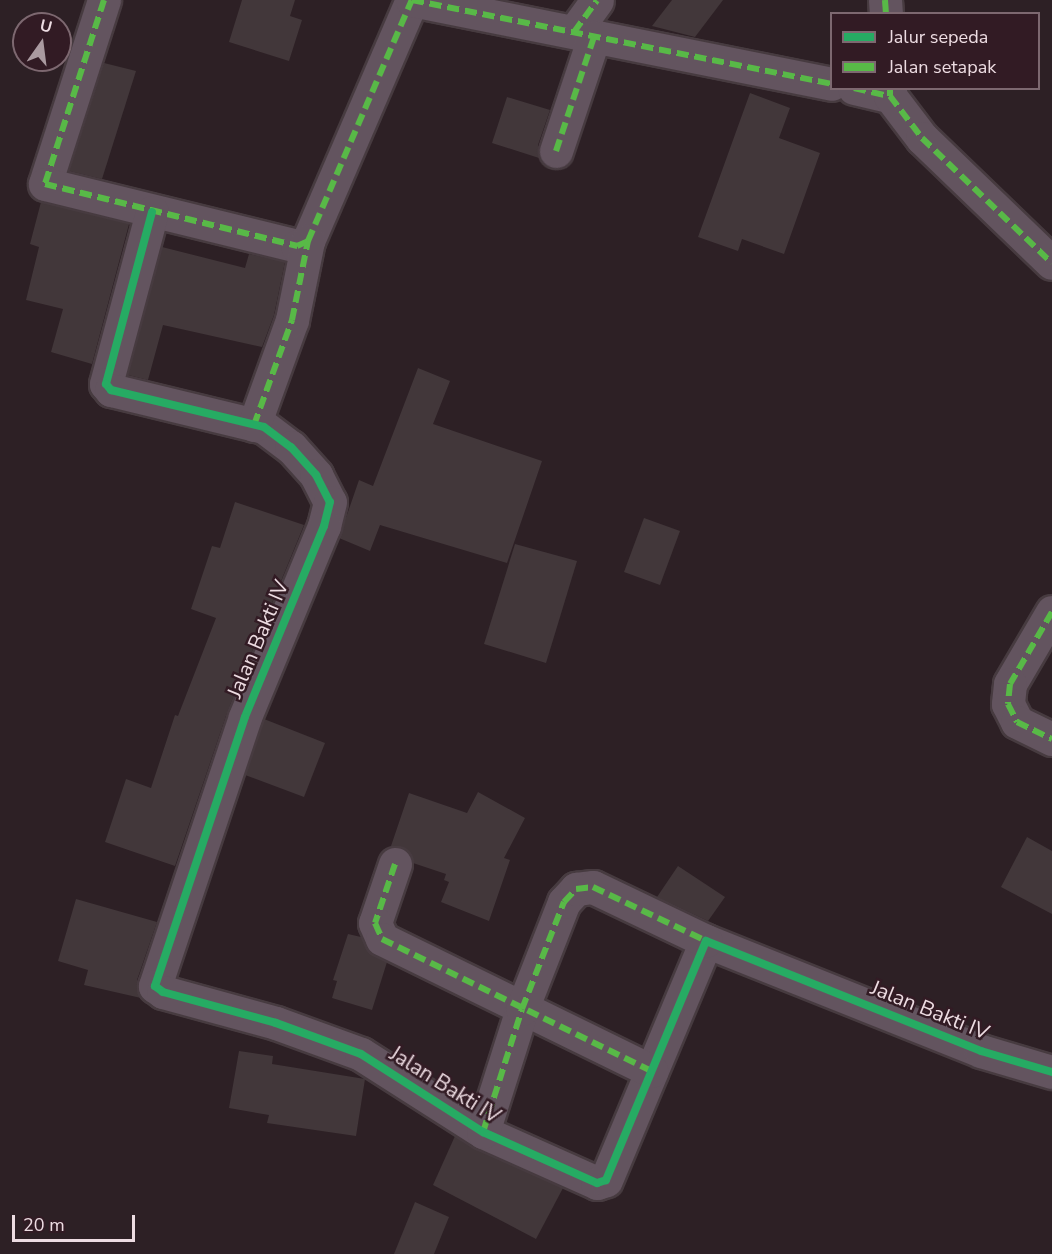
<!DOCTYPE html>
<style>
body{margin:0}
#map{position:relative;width:1052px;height:1254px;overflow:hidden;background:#2d2025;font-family:"Nunito Sans",sans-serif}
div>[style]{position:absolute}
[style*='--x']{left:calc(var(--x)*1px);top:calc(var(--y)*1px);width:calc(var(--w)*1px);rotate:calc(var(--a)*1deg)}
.building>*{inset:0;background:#42373a}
.roads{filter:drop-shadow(2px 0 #473b40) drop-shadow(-2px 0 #473b40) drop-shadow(0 2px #473b40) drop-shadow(0 -2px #473b40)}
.street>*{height:33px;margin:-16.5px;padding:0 16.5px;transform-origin:16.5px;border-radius:16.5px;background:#63545f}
.quiet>*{height:6px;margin-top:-3px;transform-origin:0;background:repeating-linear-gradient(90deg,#58b947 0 12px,transparent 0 18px)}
.cycleway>*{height:8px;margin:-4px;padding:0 4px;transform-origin:4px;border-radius:4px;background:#26ab63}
span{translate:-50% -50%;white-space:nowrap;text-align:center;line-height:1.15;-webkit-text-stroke:5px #321b24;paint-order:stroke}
.street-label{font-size:21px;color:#eddce2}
.legend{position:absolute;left:830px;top:12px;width:210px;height:78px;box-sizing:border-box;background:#321b24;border:2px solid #7d6870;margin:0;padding:8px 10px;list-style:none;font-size:18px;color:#eddce2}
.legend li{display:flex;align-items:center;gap:12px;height:30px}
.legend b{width:30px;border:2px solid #7d6870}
.north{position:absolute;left:12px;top:12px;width:60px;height:60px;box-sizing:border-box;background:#321b24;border:2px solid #7d6870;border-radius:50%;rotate:14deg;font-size:16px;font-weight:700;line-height:24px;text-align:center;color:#eddce2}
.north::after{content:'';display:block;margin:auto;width:21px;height:27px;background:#aa9aa0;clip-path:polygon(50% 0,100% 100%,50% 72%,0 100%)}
.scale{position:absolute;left:12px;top:1215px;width:123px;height:27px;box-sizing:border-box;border:3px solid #eddce2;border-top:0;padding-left:8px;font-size:18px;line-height:21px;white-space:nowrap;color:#eddce2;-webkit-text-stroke:4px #321b24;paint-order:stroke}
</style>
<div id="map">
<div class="building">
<div style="clip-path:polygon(242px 0,295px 0,290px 16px,302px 20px,289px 61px,229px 42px)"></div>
<div style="clip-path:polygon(672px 0,723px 0,695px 37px,652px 26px)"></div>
<div style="clip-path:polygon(104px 63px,136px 71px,102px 179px,69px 171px)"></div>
<div style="clip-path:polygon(750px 93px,790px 108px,779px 138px,820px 153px,784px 254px,742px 239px,738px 251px,698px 237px)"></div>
<div style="clip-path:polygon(507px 97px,550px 110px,538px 145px,539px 158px,492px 143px)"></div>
<div style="clip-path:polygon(41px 202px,129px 224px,92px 364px,51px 352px,63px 309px,26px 300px,39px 247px,30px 244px)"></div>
<div style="clip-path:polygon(162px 247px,245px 268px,249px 254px,285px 262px,274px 315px,262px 347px,163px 325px,148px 380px,128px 375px)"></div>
<div style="clip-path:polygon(418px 368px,450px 381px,433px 424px,542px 461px,507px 563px,380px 525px,370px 551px,339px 538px,359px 480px,373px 486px)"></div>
<div style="clip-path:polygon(235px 502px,304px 525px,228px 710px,175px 866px,105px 842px,126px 779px,151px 788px,175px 715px,178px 716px,216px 618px,191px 609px,212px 546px,220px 548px)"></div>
<div style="clip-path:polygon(644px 518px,680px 531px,660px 585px,624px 572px)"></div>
<div style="clip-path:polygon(515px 544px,577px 561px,546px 663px,484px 644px)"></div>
<div style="clip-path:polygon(264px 719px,325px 743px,304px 797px,245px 775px)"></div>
<div style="clip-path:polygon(478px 792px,525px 818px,504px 858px,510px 860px,489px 921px,441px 902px,449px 882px,444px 880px,446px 874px,413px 863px,409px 851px,391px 846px,409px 793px,467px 813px)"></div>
<div style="clip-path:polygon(1027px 837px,1052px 851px,1052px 914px,1001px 887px)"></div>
<div style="clip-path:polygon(678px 866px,725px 897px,708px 921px,657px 897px)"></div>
<div style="clip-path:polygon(76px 899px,157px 922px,137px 980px,141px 998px,84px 985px,88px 970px,58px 961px)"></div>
<div style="clip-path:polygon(348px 934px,361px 937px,373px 955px,387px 962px,372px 1010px,332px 998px,337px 981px,333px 980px)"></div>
<div style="clip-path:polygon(239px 1051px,273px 1056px,272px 1064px,365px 1079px,356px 1136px,267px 1123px,269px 1115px,229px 1108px)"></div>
<div style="clip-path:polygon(455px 1136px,563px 1188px,536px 1239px,433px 1185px)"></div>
<div style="clip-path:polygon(415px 1202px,449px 1217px,434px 1254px,394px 1254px)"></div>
</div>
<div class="roads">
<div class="street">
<div style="--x:104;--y:0;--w:193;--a:107.8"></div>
<div style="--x:45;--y:184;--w:260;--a:13.8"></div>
<div style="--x:297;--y:246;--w:12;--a:-24"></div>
<div style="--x:308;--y:241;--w:262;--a:-66.7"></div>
<div style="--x:412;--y:0;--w:428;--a:11.3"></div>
<div style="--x:885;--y:0;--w:14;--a:86"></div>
<div style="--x:574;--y:32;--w:39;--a:-54"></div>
<div style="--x:854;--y:88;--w:37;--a:13"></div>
<div style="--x:890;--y:88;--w:8;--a:90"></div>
<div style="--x:890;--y:96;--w:53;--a:52.7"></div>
<div style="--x:922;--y:138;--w:180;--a:43.9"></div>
<div style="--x:556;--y:151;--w:120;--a:-71.6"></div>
<div style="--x:152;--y:212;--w:178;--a:105"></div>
<div style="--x:106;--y:384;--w:8;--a:50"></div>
<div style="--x:111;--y:390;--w:157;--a:13.6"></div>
<div style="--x:264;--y:427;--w:34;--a:37"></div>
<div style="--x:291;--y:447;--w:38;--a:48"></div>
<div style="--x:316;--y:475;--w:30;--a:63"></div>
<div style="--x:330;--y:502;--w:25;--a:104"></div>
<div style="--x:324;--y:526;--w:207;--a:112.5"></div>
<div style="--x:245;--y:717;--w:284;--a:108.5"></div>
<div style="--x:155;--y:986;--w:10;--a:37"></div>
<div style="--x:163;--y:992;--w:117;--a:15.3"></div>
<div style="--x:276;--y:1023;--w:90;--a:20"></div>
<div style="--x:361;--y:1054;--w:145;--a:32.6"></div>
<div style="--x:483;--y:1132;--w:125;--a:24.1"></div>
<div style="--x:597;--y:1183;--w:9;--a:-18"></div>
<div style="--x:606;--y:1180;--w:259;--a:-67.3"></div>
<div style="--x:706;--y:941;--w:296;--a:21.8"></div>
<div style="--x:981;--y:1051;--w:74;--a:16.5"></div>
<div style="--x:254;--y:425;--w:112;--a:-70.1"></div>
<div style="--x:292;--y:320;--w:81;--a:-78.6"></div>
<div style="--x:1052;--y:612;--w:83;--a:120.3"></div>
<div style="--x:1010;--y:684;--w:20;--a:96"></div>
<div style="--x:1008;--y:704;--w:20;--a:63"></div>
<div style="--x:1017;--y:722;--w:39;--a:26"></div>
<div style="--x:395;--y:864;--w:62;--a:108.7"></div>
<div style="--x:375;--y:923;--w:17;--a:66"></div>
<div style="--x:382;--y:939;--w:300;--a:26.1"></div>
<div style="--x:483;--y:1132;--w:129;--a:-72.4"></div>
<div style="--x:522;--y:1009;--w:115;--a:-68.6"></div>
<div style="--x:564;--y:902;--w:18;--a:-47"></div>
<div style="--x:576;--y:889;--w:17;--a:-7"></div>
<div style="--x:593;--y:887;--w:125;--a:25.5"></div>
</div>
</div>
<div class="quiet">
<div style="--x:104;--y:0;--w:193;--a:107.8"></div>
<div style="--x:45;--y:184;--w:260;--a:13.8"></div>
<div style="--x:297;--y:246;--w:12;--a:-24"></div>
<div style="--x:308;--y:241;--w:262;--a:-66.7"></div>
<div style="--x:412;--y:0;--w:428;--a:11.3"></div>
<div style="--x:885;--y:0;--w:14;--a:86"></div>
<div style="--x:574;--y:32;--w:39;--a:-54"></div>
<div style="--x:854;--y:88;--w:37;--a:13"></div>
<div style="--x:890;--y:88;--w:8;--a:90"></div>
<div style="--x:890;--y:96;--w:53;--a:52.7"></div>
<div style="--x:922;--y:138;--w:180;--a:43.9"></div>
<div style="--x:556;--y:151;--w:120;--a:-71.6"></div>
<div style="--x:254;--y:425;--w:112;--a:-70.1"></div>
<div style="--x:292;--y:320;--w:81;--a:-78.6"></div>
<div style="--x:1052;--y:612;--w:83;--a:120.3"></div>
<div style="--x:1010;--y:684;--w:20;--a:96"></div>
<div style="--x:1008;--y:704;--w:20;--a:63"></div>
<div style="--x:1017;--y:722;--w:39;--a:26"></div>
<div style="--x:395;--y:864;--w:62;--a:108.7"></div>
<div style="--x:375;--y:923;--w:17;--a:66"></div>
<div style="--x:382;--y:939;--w:300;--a:26.1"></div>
<div style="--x:483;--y:1132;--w:129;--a:-72.4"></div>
<div style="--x:522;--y:1009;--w:115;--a:-68.6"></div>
<div style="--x:564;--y:902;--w:18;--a:-47"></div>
<div style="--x:576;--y:889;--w:17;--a:-7"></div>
<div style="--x:593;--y:887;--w:125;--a:25.5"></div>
</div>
<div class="cycleway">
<div style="--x:152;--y:212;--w:178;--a:105"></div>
<div style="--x:106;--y:384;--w:8;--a:50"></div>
<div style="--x:111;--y:390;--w:157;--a:13.6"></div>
<div style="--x:264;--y:427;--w:34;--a:37"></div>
<div style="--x:291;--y:447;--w:38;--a:48"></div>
<div style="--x:316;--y:475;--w:30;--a:63"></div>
<div style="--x:330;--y:502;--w:25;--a:104"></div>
<div style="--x:324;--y:526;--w:207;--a:112.5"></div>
<div style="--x:245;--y:717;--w:284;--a:108.5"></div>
<div style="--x:155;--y:986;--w:10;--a:37"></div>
<div style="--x:163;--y:992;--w:117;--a:15.3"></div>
<div style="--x:276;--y:1023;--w:90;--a:20"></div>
<div style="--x:361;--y:1054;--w:145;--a:32.6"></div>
<div style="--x:483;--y:1132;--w:125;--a:24.1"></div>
<div style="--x:597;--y:1183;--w:9;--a:-18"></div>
<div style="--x:606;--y:1180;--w:259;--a:-67.3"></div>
<div style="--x:706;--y:941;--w:296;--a:21.8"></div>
<div style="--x:981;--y:1051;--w:74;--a:16.5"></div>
</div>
<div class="street-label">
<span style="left:258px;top:639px;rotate:-67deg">Jalan Bakti IV</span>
<span style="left:930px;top:1010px;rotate:22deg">Jalan Bakti IV</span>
<span style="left:445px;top:1085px;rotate:32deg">Jalan Bakti IV</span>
</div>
<ul class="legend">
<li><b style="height:8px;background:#26ab63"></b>Jalur sepeda</li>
<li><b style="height:8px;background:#58b947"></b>Jalan setapak</li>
</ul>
<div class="north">U</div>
<div class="scale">20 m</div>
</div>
